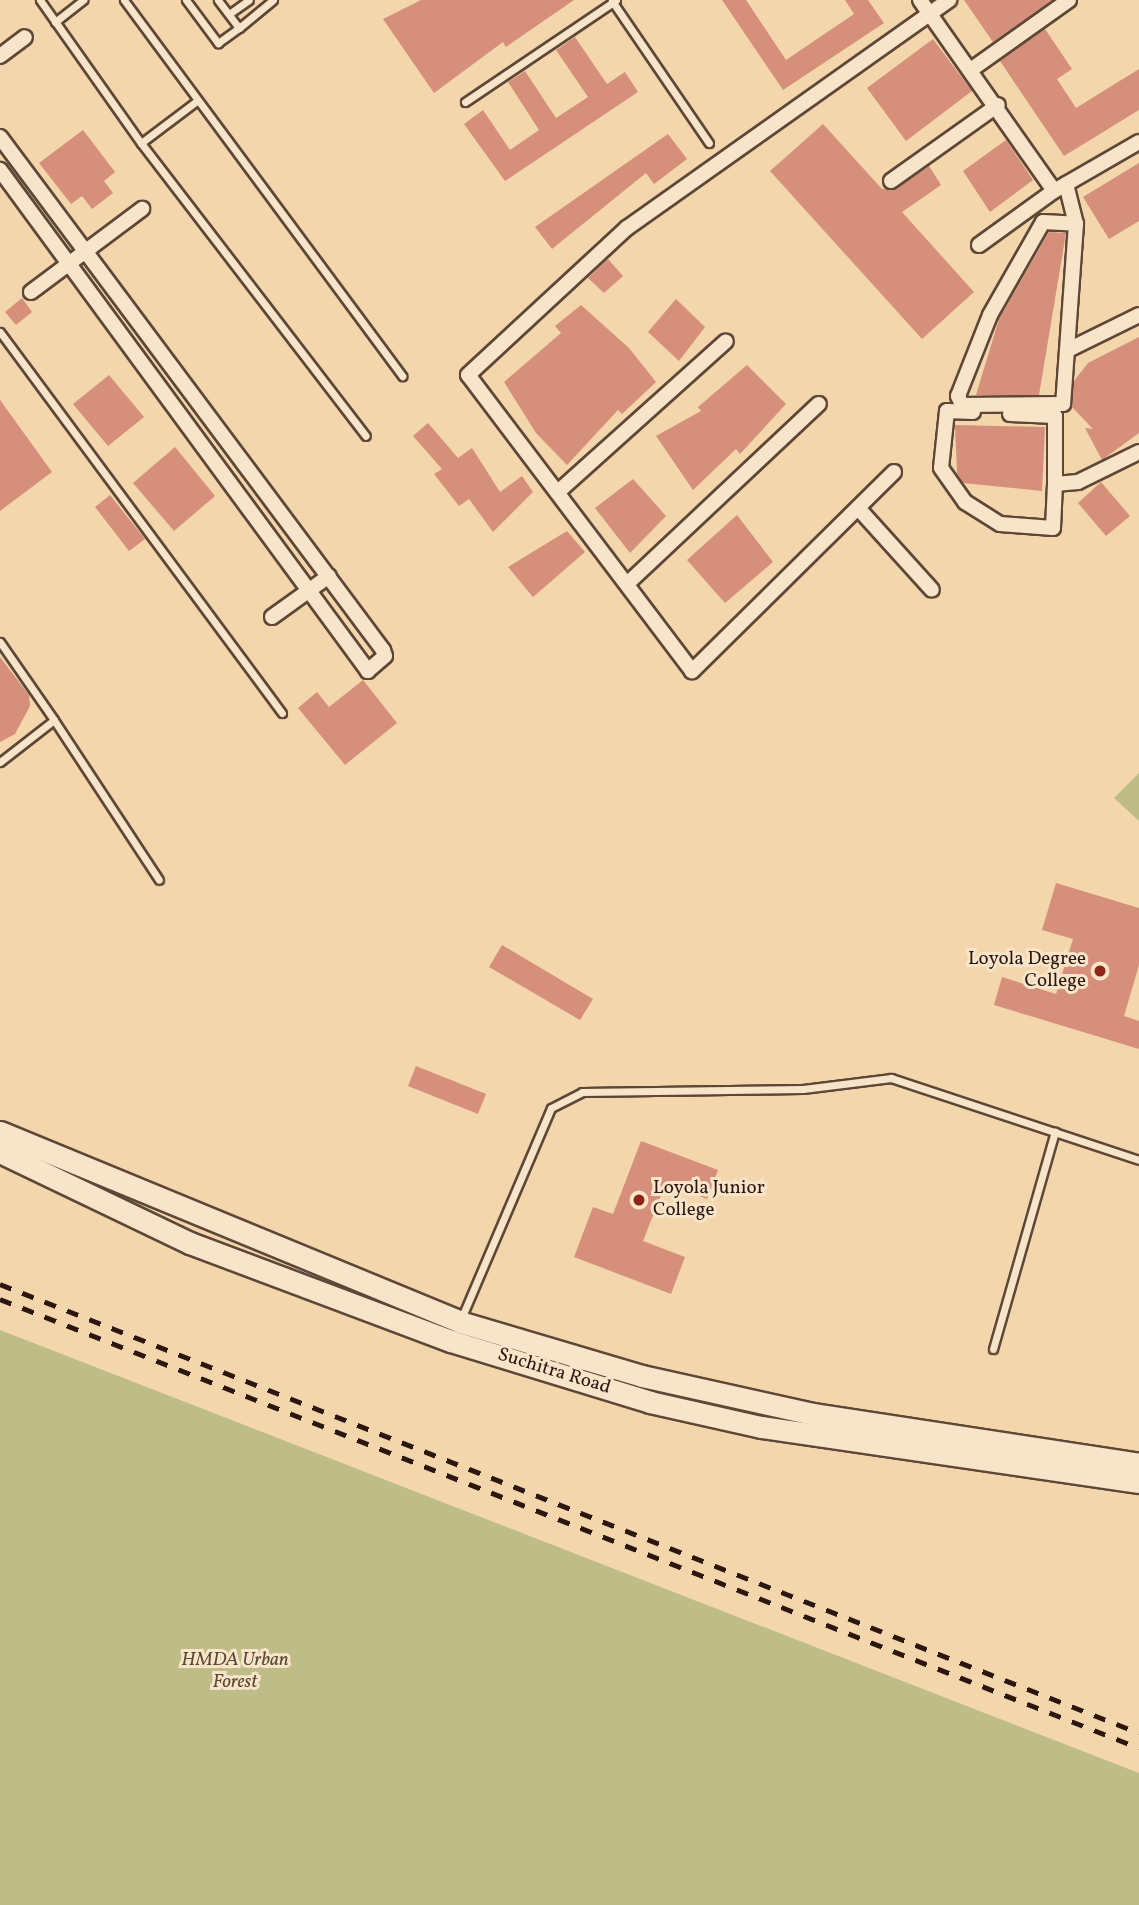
<!DOCTYPE html>
<style>
body{margin:0}
#map{position:relative;width:1139px;height:1905px;overflow:hidden;background:#f3d6ac;font-family:Vollkorn,serif}
div>[style]{position:absolute}
[style*='--x']{left:calc(var(--x)*1px);top:calc(var(--y)*1px);width:calc(var(--w)*1px);rotate:calc(var(--a)*1deg)}
.green>*{inset:0;background:#bfbd87}
.building>*{inset:0;background:#d58f7a}
.roads{filter:drop-shadow(2px 0 #5e4737) drop-shadow(-2px 0 #5e4737) drop-shadow(0 2px #5e4737) drop-shadow(0 -2px #5e4737)}
.lane>*{height:7px;margin:-3.5px;padding:0 3.5px;transform-origin:3.5px;border-radius:3.5px;background:#f7e4c9}
.street>*{height:14px;margin:-7px;padding:0 7px;transform-origin:7px;border-radius:7px;background:#f7e4c9}
.secondary>*{height:21px;margin:-10.5px;padding:0 10.5px;transform-origin:10.5px;border-radius:10.5px;background:#f7e4c9}
.rail>*{height:5px;margin-top:-2.5px;transform-origin:0;background:repeating-linear-gradient(90deg,#2c1710 0 12px,transparent 0 24px)}
.dots>*{width:19px;height:19px;translate:-50% -50%;box-sizing:border-box;border:4px solid #f7e4c9;border-radius:50%}
span{translate:-50% -50%;white-space:nowrap;text-align:center;line-height:1.15;-webkit-text-stroke:6px #f7e4c9;paint-order:stroke}
.poi-label{font-size:19px;color:#2c1710}
.right{translate:-100% -50%;text-align:right}
.left{translate:0 -50%;text-align:left}
.street-label{font-size:19px;color:#2c1710}
.park-label{font-size:19px;color:#584934;font-style:italic}
</style>
<div id="map">
<div class="green">
<div style="clip-path:polygon(1139px 773px,1139px 821px,1114px 798px)"></div>
<div style="clip-path:polygon(0 1330px,1139px 1773px,1139px 1905px,0 1905px)"></div>
</div>
<div class="building">
<div style="clip-path:polygon(421px 0,574px 0,506px 47px,503px 42px,434px 93px,383px 19px)"></div>
<div style="clip-path:polygon(722px 0,746px 0,786px 60px,854px 14px,845px 0,868px 0,884px 23px,783px 90px)"></div>
<div style="clip-path:polygon(964px 0,1052px 0,993px 42px)"></div>
<div style="clip-path:polygon(1045px 29px,1072px 69px,1057px 79px,1076px 108px,1139px 69px,1139px 110px,1064px 156px,1000px 61px)"></div>
<div style="clip-path:polygon(575px 37px,607px 84px,625px 72px,638px 92px,505px 181px,464px 124px,483px 110px,510px 150px,539px 130px,508px 82px,525px 71px,556px 118px,588px 97px,556px 50px)"></div>
<div style="clip-path:polygon(933px 39px,972px 91px,906px 141px,867px 88px)"></div>
<div style="clip-path:polygon(823px 124px,882px 189px,896px 189px,929px 166px,941px 185px,902px 212px,974px 292px,922px 339px,770px 171px)"></div>
<div style="clip-path:polygon(83px 130px,115px 172px,104px 181px,113px 193px,92px 209px,82px 196px,71px 204px,39px 163px)"></div>
<div style="clip-path:polygon(668px 134px,687px 159px,654px 184px,646px 173px,552px 249px,535px 227px)"></div>
<div style="clip-path:polygon(1006px 140px,1033px 180px,990px 212px,963px 171px)"></div>
<div style="clip-path:polygon(1139px 163px,1139px 221px,1109px 239px,1083px 197px)"></div>
<div style="clip-path:polygon(1049px 232px,1066px 233px,1039px 395px,976px 395px,999px 319px)"></div>
<div style="clip-path:polygon(608px 259px,623px 276px,604px 293px,588px 278px)"></div>
<div style="clip-path:polygon(22px 298px,32px 312px,16px 325px,5px 312px)"></div>
<div style="clip-path:polygon(676px 299px,705px 327px,679px 361px,648px 332px)"></div>
<div style="clip-path:polygon(581px 305px,629px 348px,656px 382px,622px 414px,618px 410px,567px 465px,536px 433px,504px 382px,561px 333px,555px 326px)"></div>
<div style="clip-path:polygon(1139px 337px,1139px 433px,1102px 460px,1085px 428px,1093px 429px,1072px 407px,1074px 381px,1088px 363px)"></div>
<div style="clip-path:polygon(747px 365px,786px 404px,740px 454px,736px 449px,693px 490px,656px 436px,701px 411px,698px 407px)"></div>
<div style="clip-path:polygon(109px 375px,144px 417px,108px 446px,73px 404px)"></div>
<div style="clip-path:polygon(0 400px,52px 472px,0 511px)"></div>
<div style="clip-path:polygon(428px 423px,458px 458px,472px 448px,500px 492px,522px 476px,533px 492px,493px 532px,469px 499px,459px 506px,434px 474px,442px 469px,413px 436px)"></div>
<div style="clip-path:polygon(955px 425px,1045px 427px,1042px 491px,963px 483px,957px 473px)"></div>
<div style="clip-path:polygon(175px 447px,215px 496px,174px 531px,133px 483px)"></div>
<div style="clip-path:polygon(633px 479px,666px 516px,630px 553px,595px 508px)"></div>
<div style="clip-path:polygon(1101px 482px,1130px 516px,1106px 536px,1078px 503px)"></div>
<div style="clip-path:polygon(110px 495px,145px 539px,129px 551px,95px 507px)"></div>
<div style="clip-path:polygon(737px 515px,773px 562px,725px 603px,687px 560px)"></div>
<div style="clip-path:polygon(567px 531px,585px 552px,533px 597px,508px 567px)"></div>
<div style="clip-path:polygon(0 657px,29px 695px,30px 706px,15px 734px,0 742px)"></div>
<div style="clip-path:polygon(363px 680px,397px 723px,345px 765px,298px 708px,317px 692px,329px 707px)"></div>
<div style="clip-path:polygon(1056px 883px,1139px 908px,1139px 965px,1124px 1016px,1139px 1021px,1139px 1049px,994px 1005px,1002px 977px,1056px 994px,1073px 939px,1042px 930px)"></div>
<div style="clip-path:polygon(502px 945px,593px 999px,580px 1020px,489px 967px)"></div>
<div style="clip-path:polygon(416px 1066px,486px 1094px,478px 1114px,408px 1086px)"></div>
<div style="clip-path:polygon(641px 1141px,718px 1170px,707px 1199px,679px 1188px,677px 1195px,663px 1190px,643px 1241px,685px 1257px,671px 1294px,574px 1257px,593px 1207px,613px 1214px)"></div>
</div>
<div class="roads">
<div class="lane">
<div style="--x:40;--y:0;--w:175;--a:54.8"></div>
<div style="--x:141;--y:143;--w:369;--a:52.5"></div>
<div style="--x:124;--y:0;--w:468;--a:53.5"></div>
<div style="--x:186;--y:0;--w:54;--a:53.3"></div>
<div style="--x:218;--y:43;--w:26;--a:-36"></div>
<div style="--x:239;--y:28;--w:35;--a:-127"></div>
<div style="--x:612;--y:1;--w:172;--a:55.7"></div>
<div style="--x:229;--y:14;--w:24;--a:-35"></div>
<div style="--x:55;--y:22;--w:36;--a:-38"></div>
<div style="--x:239;--y:28;--w:44;--a:-39.5"></div>
<div style="--x:465;--y:102;--w:182;--a:-34"></div>
<div style="--x:141;--y:143;--w:71;--a:-37"></div>
<div style="--x:0;--y:332;--w:474;--a:53.5"></div>
<div style="--x:0;--y:642;--w:95;--a:55.3"></div>
<div style="--x:0;--y:762;--w:68;--a:-37.9"></div>
<div style="--x:54;--y:720;--w:191;--a:56.7"></div>
<div style="--x:461;--y:1319;--w:229;--a:-66.9"></div>
<div style="--x:551;--y:1108;--w:35;--a:-27"></div>
<div style="--x:582;--y:1092;--w:221;--a:-0.8"></div>
<div style="--x:803;--y:1089;--w:89;--a:-7.1"></div>
<div style="--x:891;--y:1078;--w:261;--a:18.3"></div>
<div style="--x:993;--y:1349;--w:226;--a:-74.1"></div>
</div>
<div class="street">
<div style="--x:920;--y:0;--w:233;--a:54.9"></div>
<div style="--x:0;--y:56;--w:31;--a:-37"></div>
<div style="--x:972;--y:69;--w:119;--a:-35.4"></div>
<div style="--x:0;--y:137;--w:640;--a:53.26"></div>
<div style="--x:383;--y:650;--w:6;--a:72"></div>
<div style="--x:385;--y:656;--w:23;--a:139"></div>
<div style="--x:368;--y:671;--w:622;--a:-126.3"></div>
<div style="--x:891;--y:181;--w:131;--a:-35.4"></div>
<div style="--x:1066;--y:184;--w:41;--a:76"></div>
<div style="--x:1076;--y:224;--w:180;--a:94.1"></div>
<div style="--x:1063;--y:404;--w:101;--a:179.4"></div>
<div style="--x:962;--y:405;--w:10;--a:-114"></div>
<div style="--x:958;--y:396;--w:87;--a:-68.4"></div>
<div style="--x:990;--y:315;--w:107;--a:-60.3"></div>
<div style="--x:1043;--y:222;--w:33;--a:3"></div>
<div style="--x:979;--y:245;--w:92;--a:-35.8"></div>
<div style="--x:1054;--y:191;--w:98;--a:-30"></div>
<div style="--x:31;--y:292;--w:139;--a:-36.8"></div>
<div style="--x:1070;--y:349;--w:77;--a:-26.2"></div>
<div style="--x:973;--y:412;--w:26;--a:-178"></div>
<div style="--x:947;--y:411;--w:57;--a:96"></div>
<div style="--x:941;--y:468;--w:42;--a:54.8"></div>
<div style="--x:965;--y:502;--w:41;--a:32.2"></div>
<div style="--x:1000;--y:524;--w:53;--a:4.3"></div>
<div style="--x:1053;--y:528;--w:44;--a:-87.4"></div>
<div style="--x:1010;--y:414;--w:45;--a:2.5"></div>
<div style="--x:1055;--y:416;--w:68;--a:90"></div>
<div style="--x:1055;--y:484;--w:23;--a:-5"></div>
<div style="--x:1078;--y:482;--w:68;--a:-26.2"></div>
<div style="--x:894;--y:472;--w:284;--a:135.4"></div>
<div style="--x:692;--y:671;--w:371;--a:-127.1"></div>
<div style="--x:468;--y:375;--w:217;--a:-42.8"></div>
<div style="--x:627;--y:228;--w:395;--a:-35.3"></div>
<div style="--x:559;--y:491;--w:224;--a:-41.9"></div>
<div style="--x:858;--y:508;--w:110;--a:47.9"></div>
<div style="--x:627;--y:584;--w:263;--a:-43.2"></div>
<div style="--x:272;--y:617;--w:70;--a:-35.7"></div>
</div>
<div class="secondary">
<div style="--x:0;--y:1132;--w:498;--a:22.4"></div>
<div style="--x:460;--y:1322;--w:190;--a:16.5"></div>
<div style="--x:642;--y:1376;--w:175;--a:12.5"></div>
<div style="--x:813;--y:1414;--w:330;--a:8.7"></div>
<div style="--x:0;--y:1152;--w:211;--a:25.6"></div>
<div style="--x:190;--y:1243;--w:279;--a:20.6"></div>
<div style="--x:451;--y:1341;--w:208;--a:17"></div>
<div style="--x:650;--y:1402;--w:114;--a:12.7"></div>
<div style="--x:761;--y:1427;--w:382;--a:8.3"></div>
</div>
</div>
<div class="rail">
<div style="--x:0;--y:1284;--w:1224;--a:21.51"></div>
<div style="--x:0;--y:1299;--w:1224;--a:21.51"></div>
</div>
<div class="dots">
<div style="left:1100px;top:971px;background:#8f2418"></div>
<div style="left:639px;top:1200px;background:#8f2418"></div>
</div>
<div class="poi-label">
<span class="right" style="left:1086px;top:971px">Loyola Degree<br>College</span>
<span class="left" style="left:653px;top:1200px">Loyola Junior<br>College</span>
</div>
<div class="street-label">
<span style="left:554px;top:1372px;rotate:17deg">Suchitra Road</span>
</div>
<div class="park-label">
<span style="left:235px;top:1672px">HMDA Urban<br>Forest</span>
</div>
</div>
